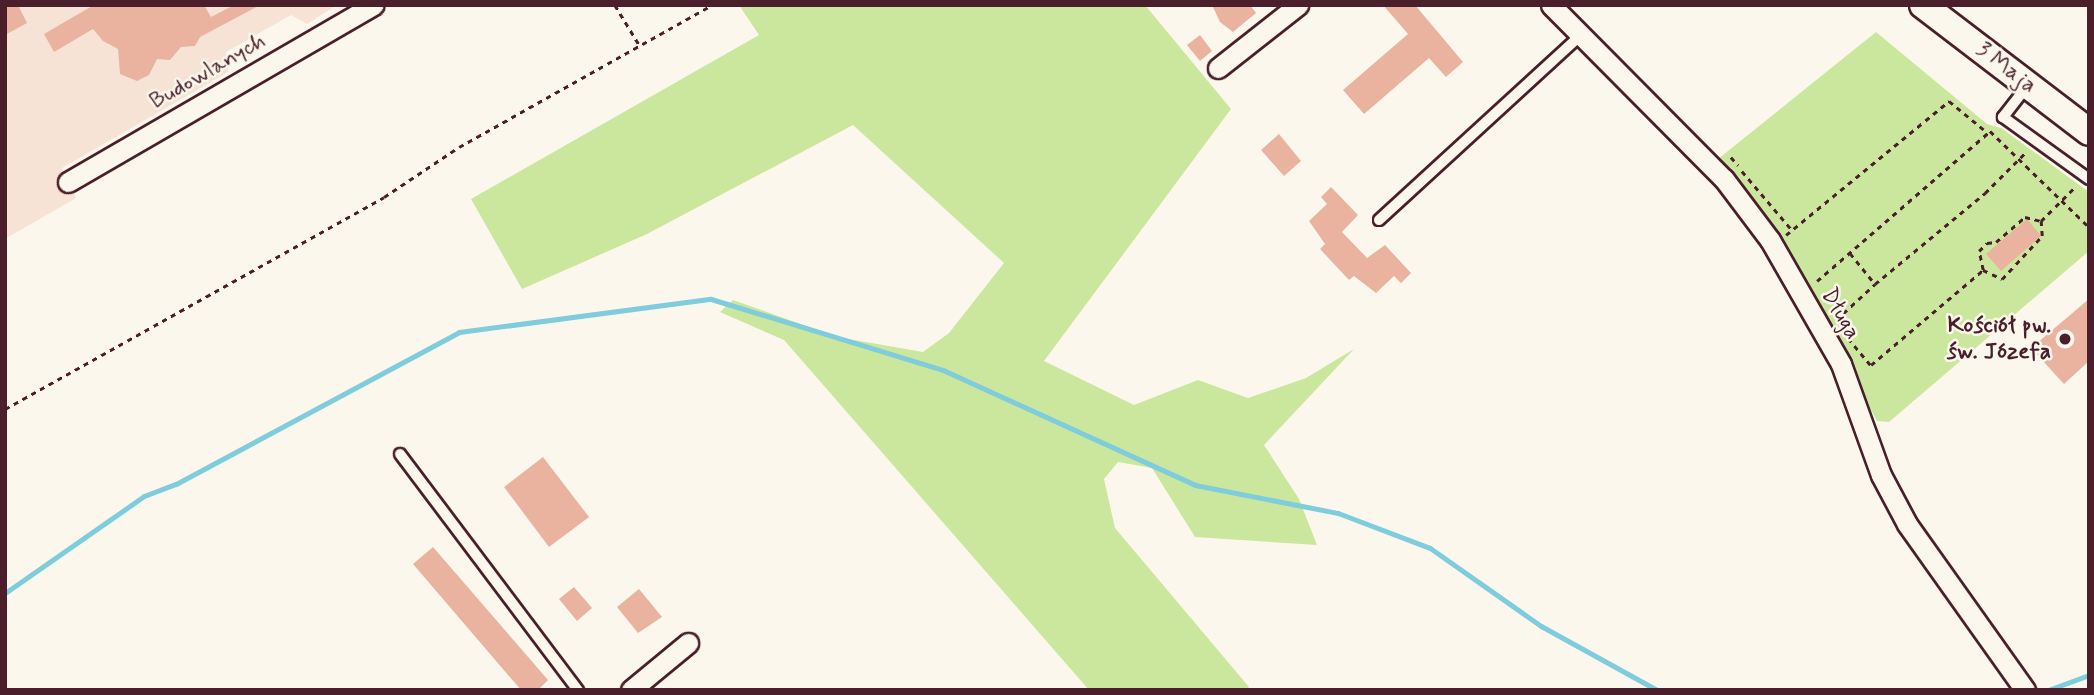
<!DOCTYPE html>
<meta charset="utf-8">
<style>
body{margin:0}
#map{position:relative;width:2094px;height:695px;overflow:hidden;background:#fbf7ec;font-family:Mynerve,sans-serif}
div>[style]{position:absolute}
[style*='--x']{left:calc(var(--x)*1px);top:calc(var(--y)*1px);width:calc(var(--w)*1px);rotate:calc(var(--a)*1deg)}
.built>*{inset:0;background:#f6e3d5}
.green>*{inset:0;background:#cbe79e}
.stream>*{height:5px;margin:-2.5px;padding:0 2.5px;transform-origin:2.5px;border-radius:2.5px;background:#7fccdd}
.building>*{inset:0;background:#e9b39f}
.path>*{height:2.5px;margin-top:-1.25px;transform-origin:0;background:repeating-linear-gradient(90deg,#4a1f2b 0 5px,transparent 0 10px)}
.roads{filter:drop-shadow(2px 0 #4a1f2b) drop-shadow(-2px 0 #4a1f2b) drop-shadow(0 2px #4a1f2b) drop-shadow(0 -2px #4a1f2b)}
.lane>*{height:10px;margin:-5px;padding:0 5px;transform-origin:5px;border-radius:5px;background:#fbf7ec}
.street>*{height:19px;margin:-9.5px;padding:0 9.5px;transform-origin:9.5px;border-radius:9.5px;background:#fbf7ec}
.secondary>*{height:26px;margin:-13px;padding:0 13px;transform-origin:13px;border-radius:13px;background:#fbf7ec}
.dots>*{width:19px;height:19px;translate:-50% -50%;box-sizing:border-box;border:4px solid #fbf7ec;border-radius:50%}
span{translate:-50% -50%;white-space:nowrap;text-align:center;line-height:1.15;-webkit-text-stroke:5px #fbf7ec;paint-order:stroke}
.street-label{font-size:23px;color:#4a1f2b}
.poi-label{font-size:23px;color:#4a1f2b;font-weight:700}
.right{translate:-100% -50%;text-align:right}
.frame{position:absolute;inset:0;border:7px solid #4a1f2b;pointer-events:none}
</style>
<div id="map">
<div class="built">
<div style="clip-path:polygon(5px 5px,337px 5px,307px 24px,291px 15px,226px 52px,228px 72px,62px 168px,76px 198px,5px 239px)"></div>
</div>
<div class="green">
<div style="clip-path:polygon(739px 5px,1145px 5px,1231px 109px,1044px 361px,1134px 405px,1198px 380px,1248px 398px,1306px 378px,1354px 349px,1264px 445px,1299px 499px,1317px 545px,1195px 537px,1152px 468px,1118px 462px,1104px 479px,1115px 528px,1249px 687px,1246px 690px,1089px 690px,784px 340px,720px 312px,733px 300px,837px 337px,923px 352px,949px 333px,1004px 263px,853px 125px,647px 234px,522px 289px,471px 199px,759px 35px)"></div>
<div style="clip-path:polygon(1876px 32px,1987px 124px,2001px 128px,2089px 192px,2089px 251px,1889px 422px,1877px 421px,1779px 240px,1718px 159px)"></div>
</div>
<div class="stream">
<div style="--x:5;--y:593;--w:169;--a:-34.9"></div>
<div style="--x:144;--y:496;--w:34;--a:-21"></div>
<div style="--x:176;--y:484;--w:321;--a:-28.2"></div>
<div style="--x:459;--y:332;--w:254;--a:-7.5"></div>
<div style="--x:711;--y:299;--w:243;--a:17"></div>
<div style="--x:943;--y:370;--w:277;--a:24.5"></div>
<div style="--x:1195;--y:485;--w:146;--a:11.1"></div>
<div style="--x:1338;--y:513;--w:98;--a:20.8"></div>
<div style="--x:1430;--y:548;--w:136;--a:35.1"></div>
<div style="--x:1541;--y:626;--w:132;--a:28.9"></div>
<div style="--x:2048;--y:690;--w:44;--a:-20.1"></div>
</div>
<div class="building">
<div style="clip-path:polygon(5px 5px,18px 5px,27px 23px,5px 35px)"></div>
<div style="clip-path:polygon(94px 5px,204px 5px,211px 17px,234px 5px,260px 5px,200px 37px,195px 46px,181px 47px,170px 60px,157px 59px,149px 75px,137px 81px,120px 74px,118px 49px,103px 41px,93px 29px,54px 52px,44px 34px)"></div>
<div style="clip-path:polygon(1212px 5px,1250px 5px,1256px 13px,1233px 32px,1220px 22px)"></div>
<div style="clip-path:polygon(1383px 5px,1415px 5px,1463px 62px,1446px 77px,1429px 58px,1364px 114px,1343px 90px,1408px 34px)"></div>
<div style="clip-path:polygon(1200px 35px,1212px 51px,1200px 61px,1187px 45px)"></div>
<div style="clip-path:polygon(1279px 134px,1301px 161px,1284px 176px,1261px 150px)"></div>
<div style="clip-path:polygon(1331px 187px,1358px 215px,1342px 232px,1367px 258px,1385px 245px,1411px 273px,1401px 283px,1394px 276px,1376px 293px,1354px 276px,1349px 280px,1320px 249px,1325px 244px,1309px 221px,1327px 204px,1321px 197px)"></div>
<div style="clip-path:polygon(2027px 219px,2041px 236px,2001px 271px,1986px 254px)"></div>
<div style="clip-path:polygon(2089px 299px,2089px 361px,2064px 384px,2031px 348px)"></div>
<div style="clip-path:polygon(543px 457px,589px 517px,549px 547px,504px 487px)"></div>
<div style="clip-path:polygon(433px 547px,548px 680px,538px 690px,521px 690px,413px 564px)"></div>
<div style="clip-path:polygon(574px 587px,592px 608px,577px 621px,559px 599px)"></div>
<div style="clip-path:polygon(639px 589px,662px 617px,638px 633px,617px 607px)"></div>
</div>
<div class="path">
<div style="--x:615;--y:5;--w:48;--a:58.6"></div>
<div style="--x:1731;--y:157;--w:11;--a:49"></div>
<div style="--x:1742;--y:171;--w:77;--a:49.7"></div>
<div style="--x:2041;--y:221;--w:49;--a:-45"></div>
<div style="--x:1786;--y:235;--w:211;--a:-39.4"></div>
<div style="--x:1949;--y:101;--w:50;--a:39.4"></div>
<div style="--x:1850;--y:253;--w:40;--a:51"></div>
<div style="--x:1875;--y:284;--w:143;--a:-39.6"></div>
<div style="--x:1985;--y:193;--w:59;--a:-45"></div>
<div style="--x:1983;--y:270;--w:21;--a:25"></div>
<div style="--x:2002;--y:279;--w:59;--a:-47.1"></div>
<div style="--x:2042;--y:236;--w:15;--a:-94"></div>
<div style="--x:1817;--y:281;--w:229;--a:-40.9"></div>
<div style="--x:1990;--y:131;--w:138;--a:44.1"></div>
<div style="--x:1836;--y:320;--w:53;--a:-42.7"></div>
<div style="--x:1848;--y:338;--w:35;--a:50"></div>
<div style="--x:1871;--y:365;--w:147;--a:-40.3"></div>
<div style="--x:1983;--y:270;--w:19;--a:-102"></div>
<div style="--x:1979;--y:251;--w:11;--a:-45"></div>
<div style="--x:1987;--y:243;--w:9;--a:-6"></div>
<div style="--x:1996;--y:242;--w:38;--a:-41"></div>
<div style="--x:2025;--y:217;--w:16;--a:14"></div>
<div style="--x:5;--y:409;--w:434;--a:-29.2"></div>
<div style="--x:384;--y:197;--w:90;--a:-33.7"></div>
<div style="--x:459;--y:147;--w:290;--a:-29.3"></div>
</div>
<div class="roads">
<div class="lane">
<div style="--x:2028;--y:85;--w:41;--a:128"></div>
<div style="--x:2003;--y:117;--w:106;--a:35.8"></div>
<div style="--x:1379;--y:220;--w:271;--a:-42.5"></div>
<div style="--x:400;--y:454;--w:296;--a:53"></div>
</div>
<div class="street">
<div style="--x:1551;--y:5;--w:245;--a:45.2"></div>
<div style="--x:1724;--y:179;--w:76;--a:53"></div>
<div style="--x:1770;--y:240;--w:143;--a:60.2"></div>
<div style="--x:1841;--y:364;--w:118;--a:70.2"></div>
<div style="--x:1881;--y:475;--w:55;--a:62"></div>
<div style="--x:1907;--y:524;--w:204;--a:54.6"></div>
<div style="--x:1218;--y:68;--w:102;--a:-38.2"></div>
<div style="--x:68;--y:182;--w:353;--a:-30.1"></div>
<div style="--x:631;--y:690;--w:74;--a:-39.5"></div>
</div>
<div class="secondary">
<div style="--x:1923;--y:5;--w:209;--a:37.4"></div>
</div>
</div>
<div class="dots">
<div style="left:2065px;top:339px;background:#4a1f2b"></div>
</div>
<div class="street-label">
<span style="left:2006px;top:68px;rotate:37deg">3 Maja</span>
<span style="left:208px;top:72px;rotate:-30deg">Budowlanych</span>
<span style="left:1840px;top:314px;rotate:60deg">Długa</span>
</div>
<div class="poi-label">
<span class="right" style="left:2051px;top:339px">Kościół pw.<br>św. Józefa</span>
</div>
<div class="frame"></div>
</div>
